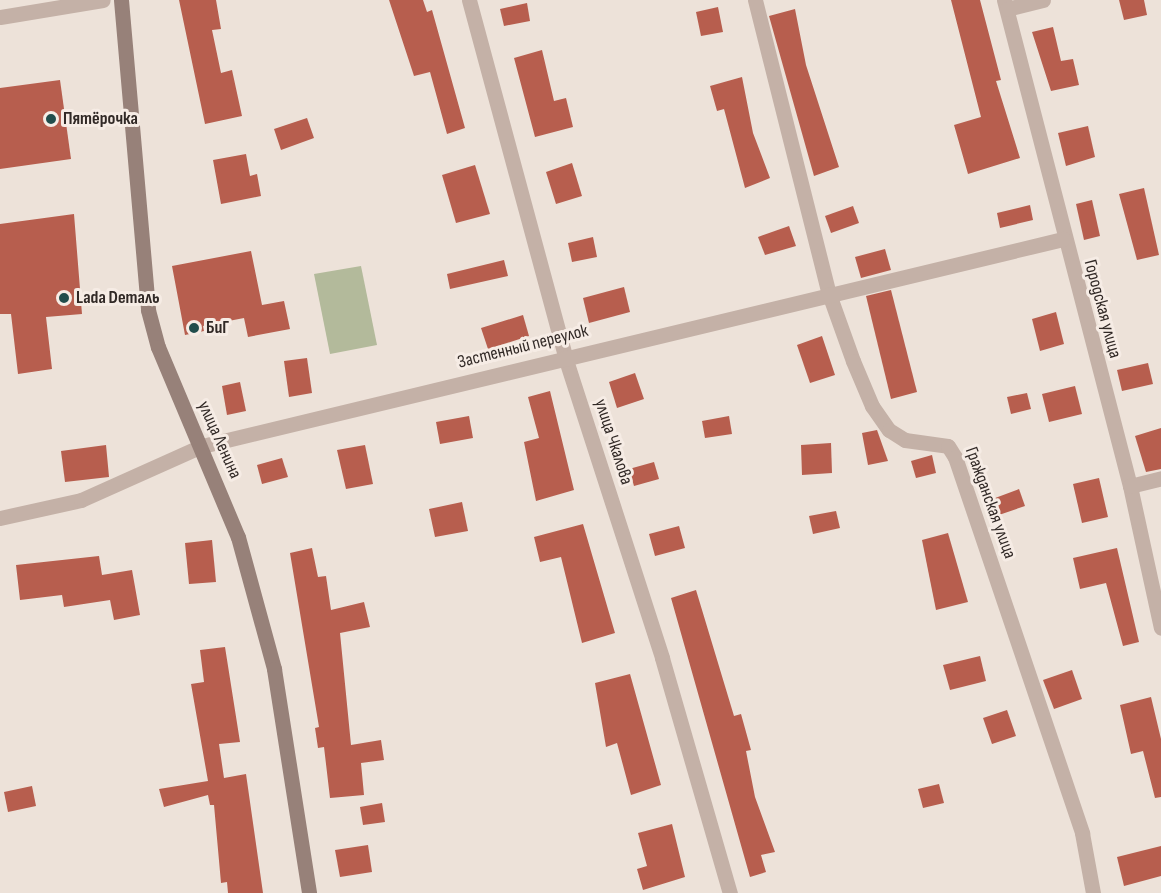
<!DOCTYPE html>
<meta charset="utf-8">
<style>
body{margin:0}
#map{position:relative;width:1161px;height:893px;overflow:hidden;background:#ede2d9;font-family:"Sofia Sans Condensed",sans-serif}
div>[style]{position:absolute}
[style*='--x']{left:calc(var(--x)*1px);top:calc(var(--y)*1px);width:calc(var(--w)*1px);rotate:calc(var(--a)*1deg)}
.green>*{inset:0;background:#b3ba9b}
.building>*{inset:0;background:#b75e4e}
.minor>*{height:15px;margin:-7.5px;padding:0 7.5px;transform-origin:7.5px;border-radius:7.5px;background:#c4b1a7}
.secondary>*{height:15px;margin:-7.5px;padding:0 7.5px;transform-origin:7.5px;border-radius:7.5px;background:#978179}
.dots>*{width:16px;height:16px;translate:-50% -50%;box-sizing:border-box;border:3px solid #f6ece5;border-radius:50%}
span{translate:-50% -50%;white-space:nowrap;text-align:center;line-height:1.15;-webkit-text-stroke:6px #f6ece5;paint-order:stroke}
.poi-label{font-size:18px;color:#312926;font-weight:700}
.left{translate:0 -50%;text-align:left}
.street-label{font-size:18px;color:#312926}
</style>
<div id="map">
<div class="green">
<div style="clip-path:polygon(361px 266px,377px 345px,330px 354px,314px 274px)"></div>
</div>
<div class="building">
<div style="clip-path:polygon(179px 0,216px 0,221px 29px,212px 30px,221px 73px,232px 70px,242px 116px,205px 124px)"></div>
<div style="clip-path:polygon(389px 0,423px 0,427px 12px,432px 10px,465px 128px,447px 134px,430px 72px,414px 76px)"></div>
<div style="clip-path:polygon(951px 0,980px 0,1001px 80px,996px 81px,1020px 158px,968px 174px,954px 125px,981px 117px)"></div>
<div style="clip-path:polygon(1119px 0,1144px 0,1147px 15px,1124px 20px)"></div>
<div style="clip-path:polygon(527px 3px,530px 21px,504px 26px,500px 9px)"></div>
<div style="clip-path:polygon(718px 7px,723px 32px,701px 36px,696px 12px)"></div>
<div style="clip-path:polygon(795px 9px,806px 65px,839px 167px,814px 176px,769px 16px)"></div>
<div style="clip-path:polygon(1053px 27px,1061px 61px,1073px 59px,1079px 85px,1051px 91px,1032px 32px)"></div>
<div style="clip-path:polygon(542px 50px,554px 101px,566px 98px,573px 127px,535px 137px,514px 58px)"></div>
<div style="clip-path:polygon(742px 77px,753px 133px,770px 178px,745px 188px,724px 109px,717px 111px,710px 86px)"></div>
<div style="clip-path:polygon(60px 80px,71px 159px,0 169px,0 88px)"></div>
<div style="clip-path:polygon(307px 118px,314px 138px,281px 150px,274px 129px)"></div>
<div style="clip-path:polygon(1088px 126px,1095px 157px,1066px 166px,1058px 133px)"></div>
<div style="clip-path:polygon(246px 154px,250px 176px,257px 174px,261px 196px,221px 204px,213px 160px)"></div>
<div style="clip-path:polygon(572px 163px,582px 196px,556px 204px,546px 172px)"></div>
<div style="clip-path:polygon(475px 165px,490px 214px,456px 223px,442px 175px)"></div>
<div style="clip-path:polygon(1144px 188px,1159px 255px,1137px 260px,1119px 194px)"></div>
<div style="clip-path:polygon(1092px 200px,1100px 236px,1084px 240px,1076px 204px)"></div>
<div style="clip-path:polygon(1030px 205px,1033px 220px,1000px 228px,997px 213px)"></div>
<div style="clip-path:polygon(853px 206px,859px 223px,831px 233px,825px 216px)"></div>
<div style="clip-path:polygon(74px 214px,82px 314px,46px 317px,52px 369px,18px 374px,11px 314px,0 314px,0 224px)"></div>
<div style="clip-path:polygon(789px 226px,796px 246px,765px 255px,758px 237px)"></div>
<div style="clip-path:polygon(593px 237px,597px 257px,572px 262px,568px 243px)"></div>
<div style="clip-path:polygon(885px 249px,891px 270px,861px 278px,855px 257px)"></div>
<div style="clip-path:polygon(251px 251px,262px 305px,284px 301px,290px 329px,248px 337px,244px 318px,203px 326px,204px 331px,185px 335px,172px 266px)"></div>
<div style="clip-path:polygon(504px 260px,508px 276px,450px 289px,447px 274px)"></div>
<div style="clip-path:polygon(624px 287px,630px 312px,589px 323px,583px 298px)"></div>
<div style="clip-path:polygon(891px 290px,917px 392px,891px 399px,866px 296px)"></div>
<div style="clip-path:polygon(1056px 312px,1064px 344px,1040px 351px,1032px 319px)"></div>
<div style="clip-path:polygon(523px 315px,529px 336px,488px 349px,481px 328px)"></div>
<div style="clip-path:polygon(822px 336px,835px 375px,810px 383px,797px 345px)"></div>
<div style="clip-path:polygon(307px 358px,312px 393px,289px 397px,284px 361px)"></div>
<div style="clip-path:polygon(1148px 363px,1153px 384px,1122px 391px,1117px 370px)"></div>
<div style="clip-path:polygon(635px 373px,644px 399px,617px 408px,609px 382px)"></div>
<div style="clip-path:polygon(240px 382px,246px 411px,227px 415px,222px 386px)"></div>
<div style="clip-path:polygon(1075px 386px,1082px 414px,1049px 422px,1042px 394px)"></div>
<div style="clip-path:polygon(550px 391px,574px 490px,536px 501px,524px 442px,539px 438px,528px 397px)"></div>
<div style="clip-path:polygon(1027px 393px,1031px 409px,1011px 414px,1007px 397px)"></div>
<div style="clip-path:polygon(469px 416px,473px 438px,440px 444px,436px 422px)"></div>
<div style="clip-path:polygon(729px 416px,732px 434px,705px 438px,702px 421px)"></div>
<div style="clip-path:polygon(1161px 428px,1161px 469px,1146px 472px,1135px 436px)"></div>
<div style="clip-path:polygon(877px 430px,888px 461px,868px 465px,862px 433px)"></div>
<div style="clip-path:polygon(831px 443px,832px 473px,802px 475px,801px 445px)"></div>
<div style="clip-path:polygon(106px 445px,109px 477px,65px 482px,61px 451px)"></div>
<div style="clip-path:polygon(365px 445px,373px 484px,346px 489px,337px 450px)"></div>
<div style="clip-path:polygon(932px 455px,936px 473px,916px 478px,911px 461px)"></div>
<div style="clip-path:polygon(282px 458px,288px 477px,262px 484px,257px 465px)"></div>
<div style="clip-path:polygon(654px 462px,659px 479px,634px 486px,629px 469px)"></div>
<div style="clip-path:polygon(1099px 478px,1108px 517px,1082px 523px,1073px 484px)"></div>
<div style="clip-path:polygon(1019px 489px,1025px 506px,993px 517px,987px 501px)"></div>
<div style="clip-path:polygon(462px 502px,468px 531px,435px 537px,429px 509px)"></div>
<div style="clip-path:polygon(836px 511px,840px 528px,813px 534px,809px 516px)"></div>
<div style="clip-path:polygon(583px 524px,615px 633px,582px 643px,561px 557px,540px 562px,534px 537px)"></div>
<div style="clip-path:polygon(679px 526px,685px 548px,655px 556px,649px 534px)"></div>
<div style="clip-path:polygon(948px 533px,968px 602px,936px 610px,922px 540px)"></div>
<div style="clip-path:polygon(212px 540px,216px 582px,189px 584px,185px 543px)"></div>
<div style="clip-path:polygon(312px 548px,318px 577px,326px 576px,331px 610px,364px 602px,370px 627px,340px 633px,351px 745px,381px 740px,384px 760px,361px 763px,364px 795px,330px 798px,324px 747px,318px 748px,315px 728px,319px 727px,290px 553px)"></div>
<div style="clip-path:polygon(1117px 548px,1139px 642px,1123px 646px,1106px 583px,1080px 589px,1073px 558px)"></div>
<div style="clip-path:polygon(99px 556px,102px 575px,132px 570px,140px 615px,114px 620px,110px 600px,64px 607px,62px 595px,20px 600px,16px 565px)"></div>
<div style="clip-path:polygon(696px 590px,734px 716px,741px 714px,751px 750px,746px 751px,755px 797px,775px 852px,761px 855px,766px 872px,750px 877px,671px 598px)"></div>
<div style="clip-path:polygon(225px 647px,240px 742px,219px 744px,224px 778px,246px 774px,263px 893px,228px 893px,227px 882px,221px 883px,214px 805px,210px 805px,208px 795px,164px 807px,159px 789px,208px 781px,191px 684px,204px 682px,200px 650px)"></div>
<div style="clip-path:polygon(980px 656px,986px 681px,950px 690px,943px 665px)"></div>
<div style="clip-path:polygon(1072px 670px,1082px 699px,1054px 709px,1043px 680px)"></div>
<div style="clip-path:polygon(630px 674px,661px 785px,631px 795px,617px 743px,606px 747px,595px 683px)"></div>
<div style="clip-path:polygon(1151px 697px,1161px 739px,1161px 797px,1155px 798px,1143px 751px,1131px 754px,1120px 705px)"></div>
<div style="clip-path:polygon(1007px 710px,1016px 736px,992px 744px,983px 718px)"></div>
<div style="clip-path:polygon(939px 784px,944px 803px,923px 808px,918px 789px)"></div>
<div style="clip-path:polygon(32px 786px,36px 806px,8px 812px,4px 792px)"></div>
<div style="clip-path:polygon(382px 803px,385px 822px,363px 825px,360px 807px)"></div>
<div style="clip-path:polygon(672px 824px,685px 877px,643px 890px,637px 869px,647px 866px,638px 833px)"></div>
<div style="clip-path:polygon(368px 845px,372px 872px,340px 877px,335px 850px)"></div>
<div style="clip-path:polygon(1161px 846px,1161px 876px,1124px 886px,1117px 857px)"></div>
</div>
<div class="minor">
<div style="--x:469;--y:0;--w:370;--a:74.9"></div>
<div style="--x:565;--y:357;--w:316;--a:72.1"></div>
<div style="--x:662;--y:658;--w:245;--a:73.9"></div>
<div style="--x:755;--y:0;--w:303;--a:75.9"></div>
<div style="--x:829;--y:294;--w:71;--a:70.3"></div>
<div style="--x:853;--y:361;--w:49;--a:67.1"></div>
<div style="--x:872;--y:406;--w:29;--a:55"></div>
<div style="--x:889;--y:430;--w:19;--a:32"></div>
<div style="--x:905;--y:440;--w:43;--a:7.9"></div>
<div style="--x:948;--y:446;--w:13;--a:58"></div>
<div style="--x:955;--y:457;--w:397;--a:71.3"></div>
<div style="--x:1082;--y:833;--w:61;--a:79.6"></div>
<div style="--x:1004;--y:0;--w:502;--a:75.47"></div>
<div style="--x:1130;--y:486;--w:145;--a:77.7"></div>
<div style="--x:1007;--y:9;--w:37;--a:-14"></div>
<div style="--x:0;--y:17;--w:104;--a:-9.4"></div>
<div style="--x:1130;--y:486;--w:32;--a:-14"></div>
<div style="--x:0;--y:518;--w:83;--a:-12.5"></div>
<div style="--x:81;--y:500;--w:133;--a:-24.1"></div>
<div style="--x:202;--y:446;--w:886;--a:-13.52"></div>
</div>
<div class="secondary">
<div style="--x:121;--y:0;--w:311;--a:85"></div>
<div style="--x:148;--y:310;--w:38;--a:75"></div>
<div style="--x:158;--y:347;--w:206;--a:67.2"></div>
<div style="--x:238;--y:537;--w:137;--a:74.7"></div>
<div style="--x:274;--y:669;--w:227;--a:81.1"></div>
</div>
<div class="dots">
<div style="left:51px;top:119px;background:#214d4c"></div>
<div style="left:64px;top:298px;background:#214d4c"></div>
<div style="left:194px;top:328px;background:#214d4c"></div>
</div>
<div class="poi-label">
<span class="left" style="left:63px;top:119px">Пятёрочка</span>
<span class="left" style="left:76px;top:298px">Lada Dеталь</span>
<span class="left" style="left:206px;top:328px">БиГ</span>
</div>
<div class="street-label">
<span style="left:1102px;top:309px;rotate:75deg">Городская улица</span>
<span style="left:523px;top:347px;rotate:-14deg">Застенный переулок</span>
<span style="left:219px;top:440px;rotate:66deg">улица Ленина</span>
<span style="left:613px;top:442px;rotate:72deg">улица Чкалова</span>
<span style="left:990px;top:503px;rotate:70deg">Гражданская улица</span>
</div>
</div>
